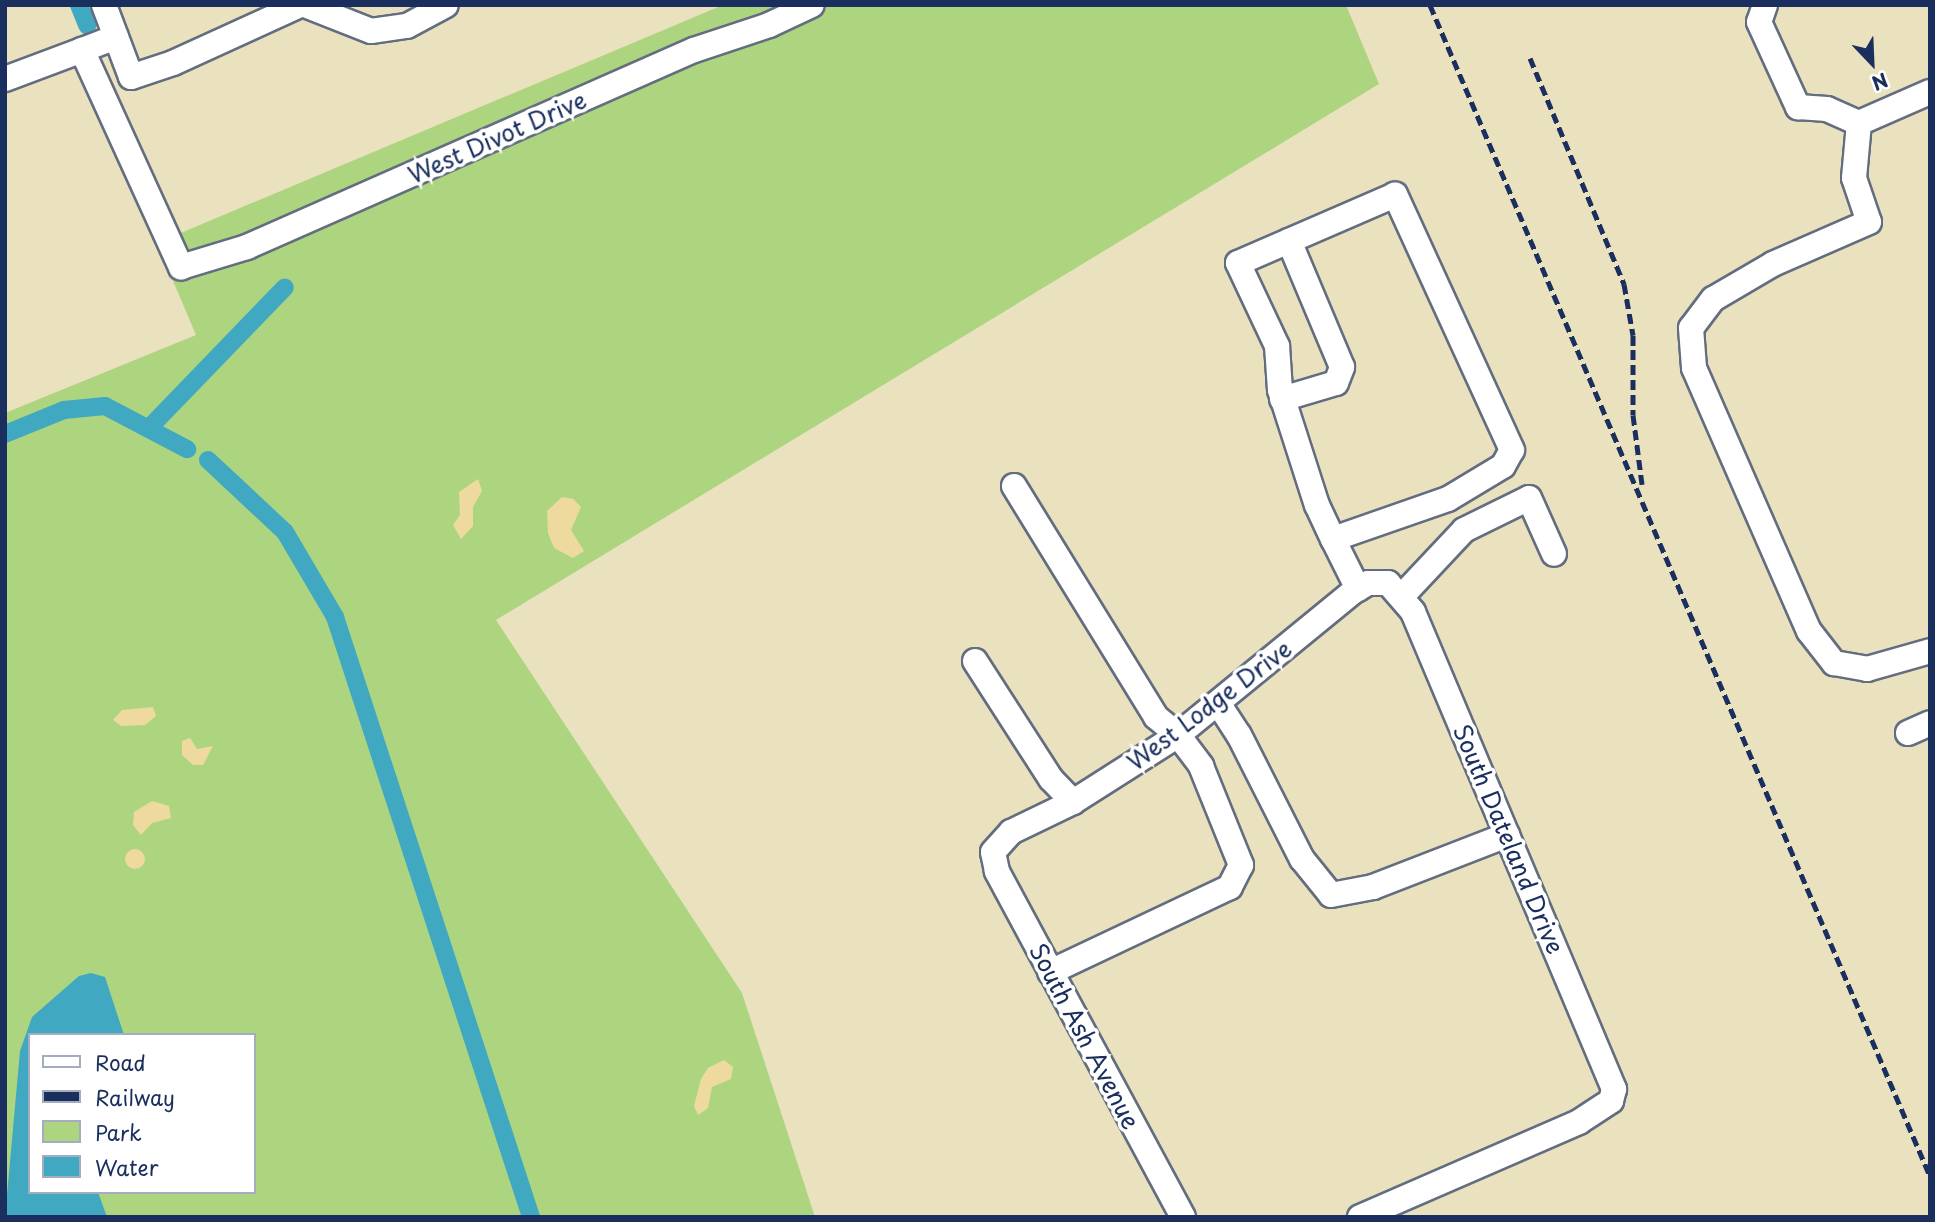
<!DOCTYPE html>
<style>
body{margin:0}
#map{position:relative;width:1935px;height:1222px;overflow:hidden;background:#eae1bf;font-family:"Playpen Sans",sans-serif}
div>[style]{position:absolute}
[style*='--x']{left:calc(var(--x)*1px);top:calc(var(--y)*1px);width:calc(var(--w)*1px);rotate:calc(var(--a)*1deg)}
.green>*{inset:0;background:#add580}
.sand>*{inset:0;background:#eeda9e}
.round{border-radius:50%}
.water>*{inset:0;background:#41a8c1}
.canal>*{height:18px;margin:-9px;padding:0 9px;transform-origin:9px;border-radius:9px;background:#41a8c1}
.roads{filter:drop-shadow(2px 0 #636d80) drop-shadow(-2px 0 #636d80) drop-shadow(0 2px #636d80) drop-shadow(0 -2px #636d80)}
.minor>*{height:24px;margin:-12px;padding:0 12px;transform-origin:12px;border-radius:12px;background:#fff}
.rail>*{height:5px;margin-top:-2.5px;transform-origin:0;background:repeating-linear-gradient(90deg,#1b2f5e 0 10px,transparent 0 15px)}
span{translate:-50% -50%;white-space:nowrap;text-align:center;line-height:1.15;-webkit-text-stroke:7px #fff;paint-order:stroke}
.street-label{font-size:24px;color:#1b2f5e}
.frame{position:absolute;inset:0;border:7px solid #1b2f5e;pointer-events:none}
.legend{position:absolute;left:28px;top:1033px;width:228px;height:161px;box-sizing:border-box;background:#fff;border:2px solid #a4acbf;margin:0;padding:9px 12px;list-style:none;font-size:21px;color:#1b2f5e}
.legend li{display:flex;align-items:center;gap:14px;height:35px}
.legend b{width:35px;border:2px solid #a4acbf}
.north{position:absolute;left:1837px;top:28px;width:70px;height:70px;-webkit-text-stroke:5px #fff;paint-order:stroke;rotate:157deg;font-size:19px;font-weight:700;line-height:28px;text-align:center;color:#1b2f5e}
.north::after{content:'';display:block;margin:auto;width:24px;height:32px;background:#1b2f5e;clip-path:polygon(50% 0,100% 100%,50% 72%,0 100%)}
</style>
<div id="map">
<div class="green">
<div style="clip-path:polygon(evenodd,723px 5px,1346px 5px,1379px 84px,496px 620px,742px 993px,815px 1217px,5px 1217px,5px 413px,196px 335px,157px 243px,723px 5px,30px 1035px,254px 1035px,254px 1192px,30px 1192px,30px 1035px)"></div>
</div>
<div class="sand">
<div style="clip-path:polygon(478px 479px,482px 491px,473px 507px,473px 526px,461px 539px,453px 525px,460px 515px,459px 492px)"></div>
<div style="clip-path:polygon(562px 497px,573px 499px,581px 507px,571px 530px,584px 551px,573px 558px,554px 548px,548px 533px,547px 511px)"></div>
<div style="clip-path:polygon(153px 707px,156px 716px,145px 725px,121px 726px,113px 720px,122px 710px)"></div>
<div style="clip-path:polygon(190px 738px,197px 749px,213px 746px,203px 765px,193px 765px,182px 755px,182px 741px)"></div>
<div style="clip-path:polygon(152px 801px,169px 806px,171px 818px,152px 823px,141px 835px,133px 825px,134px 812px)"></div>
<div class="round" style="left:125px;top:849px;width:20px;height:20px"></div>
<div style="clip-path:polygon(724px 1060px,733px 1067px,731px 1079px,712px 1087px,708px 1108px,698px 1115px,694px 1106px,701px 1079px,708px 1068px)"></div>
</div>
<div class="water">
<div style="clip-path:polygon(91px 973px,105px 977px,124px 1035px,30px 1035px,30px 1192px,98px 1192px,107px 1217px,5px 1217px,20px 1051px,32px 1017px,79px 976px)"></div>
</div>
<div class="canal">
<div style="--x:79;--y:5;--w:22;--a:68"></div>
<div style="--x:150;--y:427;--w:194;--a:-46"></div>
<div style="--x:5;--y:434;--w:64;--a:-22.1"></div>
<div style="--x:64;--y:410;--w:41;--a:-5.6"></div>
<div style="--x:105;--y:406;--w:93;--a:27.7"></div>
<div style="--x:208;--y:460;--w:105;--a:43.1"></div>
<div style="--x:285;--y:532;--w:99;--a:59.5"></div>
<div style="--x:335;--y:617;--w:631;--a:71.91"></div>
</div>
<div class="roads">
<div class="minor">
<div style="--x:104;--y:5;--w:77;--a:69.4"></div>
<div style="--x:131;--y:77;--w:44;--a:-18.4"></div>
<div style="--x:173;--y:63;--w:140;--a:-24.5"></div>
<div style="--x:305;--y:5;--w:71;--a:21.5"></div>
<div style="--x:371;--y:31;--w:36;--a:-8"></div>
<div style="--x:407;--y:26;--w:44;--a:-28.3"></div>
<div style="--x:1765;--y:5;--w:18;--a:109"></div>
<div style="--x:1759;--y:22;--w:94;--a:65.4"></div>
<div style="--x:1798;--y:107;--w:29;--a:4"></div>
<div style="--x:1827;--y:109;--w:35;--a:24"></div>
<div style="--x:1859;--y:123;--w:55;--a:95.2"></div>
<div style="--x:1854;--y:178;--w:46;--a:71.2"></div>
<div style="--x:1869;--y:222;--w:105;--a:156.4"></div>
<div style="--x:1773;--y:264;--w:69;--a:149.7"></div>
<div style="--x:1713;--y:299;--w:36;--a:127"></div>
<div style="--x:1691;--y:328;--w:40;--a:85.7"></div>
<div style="--x:1694;--y:368;--w:287;--a:66.4"></div>
<div style="--x:1809;--y:631;--w:41;--a:52"></div>
<div style="--x:1834;--y:663;--w:34;--a:10"></div>
<div style="--x:1867;--y:669;--w:66;--a:-15.9"></div>
<div style="--x:116;--y:37;--w:36;--a:159"></div>
<div style="--x:82;--y:50;--w:239;--a:65.5"></div>
<div style="--x:181;--y:267;--w:69;--a:-16.9"></div>
<div style="--x:247;--y:247;--w:488;--a:-23.8"></div>
<div style="--x:694;--y:50;--w:79;--a:-18.4"></div>
<div style="--x:769;--y:25;--w:47;--a:-24.9"></div>
<div style="--x:5;--y:79;--w:82;--a:-20.6"></div>
<div style="--x:1859;--y:123;--w:77;--a:-23.6"></div>
<div style="--x:1282;--y:399;--w:56;--a:-16.5"></div>
<div style="--x:1336;--y:383;--w:17;--a:-69"></div>
<div style="--x:1342;--y:367;--w:137;--a:-112.8"></div>
<div style="--x:1014;--y:486;--w:271;--a:58.4"></div>
<div style="--x:1156;--y:717;--w:28;--a:39"></div>
<div style="--x:1178;--y:735;--w:39;--a:53"></div>
<div style="--x:1201;--y:766;--w:107;--a:68"></div>
<div style="--x:1241;--y:865;--w:25;--a:117"></div>
<div style="--x:1230;--y:887;--w:199;--a:154.7"></div>
<div style="--x:1333;--y:539;--w:122;--a:-19.2"></div>
<div style="--x:1448;--y:499;--w:64;--a:-31"></div>
<div style="--x:1503;--y:466;--w:18;--a:-61"></div>
<div style="--x:1512;--y:450;--w:281;--a:-114.6"></div>
<div style="--x:1395;--y:195;--w:171;--a:156.6"></div>
<div style="--x:1238;--y:263;--w:92;--a:64.8"></div>
<div style="--x:1277;--y:346;--w:44;--a:86.1"></div>
<div style="--x:1280;--y:390;--w:121;--a:72.2"></div>
<div style="--x:1317;--y:505;--w:38;--a:65"></div>
<div style="--x:1333;--y:539;--w:56;--a:63.4"></div>
<div style="--x:1403;--y:595;--w:89;--a:-46.8"></div>
<div style="--x:1464;--y:530;--w:72;--a:-26.2"></div>
<div style="--x:1529;--y:498;--w:61;--a:65.9"></div>
<div style="--x:975;--y:661;--w:140;--a:57.2"></div>
<div style="--x:1051;--y:779;--w:32;--a:46"></div>
<div style="--x:1218;--y:703;--w:38;--a:57"></div>
<div style="--x:1239;--y:735;--w:139;--a:63.1"></div>
<div style="--x:1302;--y:859;--w:46;--a:51.1"></div>
<div style="--x:1331;--y:895;--w:43;--a:-10.8"></div>
<div style="--x:1373;--y:887;--w:144;--a:-21.2"></div>
<div style="--x:1908;--y:733;--w:24;--a:-24"></div>
<div style="--x:1183;--y:1217;--w:393;--a:-118.3"></div>
<div style="--x:997;--y:871;--w:19;--a:-102"></div>
<div style="--x:993;--y:852;--w:27;--a:-48"></div>
<div style="--x:1011;--y:832;--w:69;--a:-25.8"></div>
<div style="--x:1073;--y:802;--w:125;--a:-32.5"></div>
<div style="--x:1178;--y:735;--w:227;--a:-39.3"></div>
<div style="--x:1354;--y:591;--w:16;--a:-30"></div>
<div style="--x:1368;--y:583;--w:20;--a:0"></div>
<div style="--x:1388;--y:583;--w:38;--a:49"></div>
<div style="--x:1413;--y:612;--w:518;--a:67.15"></div>
<div style="--x:1614;--y:1089;--w:12;--a:104"></div>
<div style="--x:1611;--y:1101;--w:38;--a:147"></div>
<div style="--x:1579;--y:1122;--w:239;--a:156.5"></div>
</div>
</div>
<div class="rail">
<div style="--x:1430;--y:5;--w:1273;--a:66.88"></div>
<div style="--x:1530;--y:58;--w:245;--a:67.4"></div>
<div style="--x:1624;--y:284;--w:52;--a:80"></div>
<div style="--x:1633;--y:335;--w:80;--a:90"></div>
<div style="--x:1633;--y:415;--w:70;--a:82.6"></div>
</div>
<div class="street-label">
<span style="left:497px;top:137px;rotate:-24deg">West Divot Drive</span>
<span style="left:1209px;top:705px;rotate:-37deg">West Lodge Drive</span>
<span style="left:1509px;top:839px;rotate:67deg">South Dateland Drive</span>
<span style="left:1085px;top:1036px;rotate:62deg">South Ash Avenue</span>
</div>
<div class="frame"></div>
<ul class="legend">
<li><b style="height:9px;background:#fff"></b>Road</li>
<li><b style="height:9px;background:#1b2f5e"></b>Railway</li>
<li><b style="height:19px;background:#add580"></b>Park</li>
<li><b style="height:19px;background:#41a8c1"></b>Water</li>
</ul>
<div class="north">N</div>
</div>
